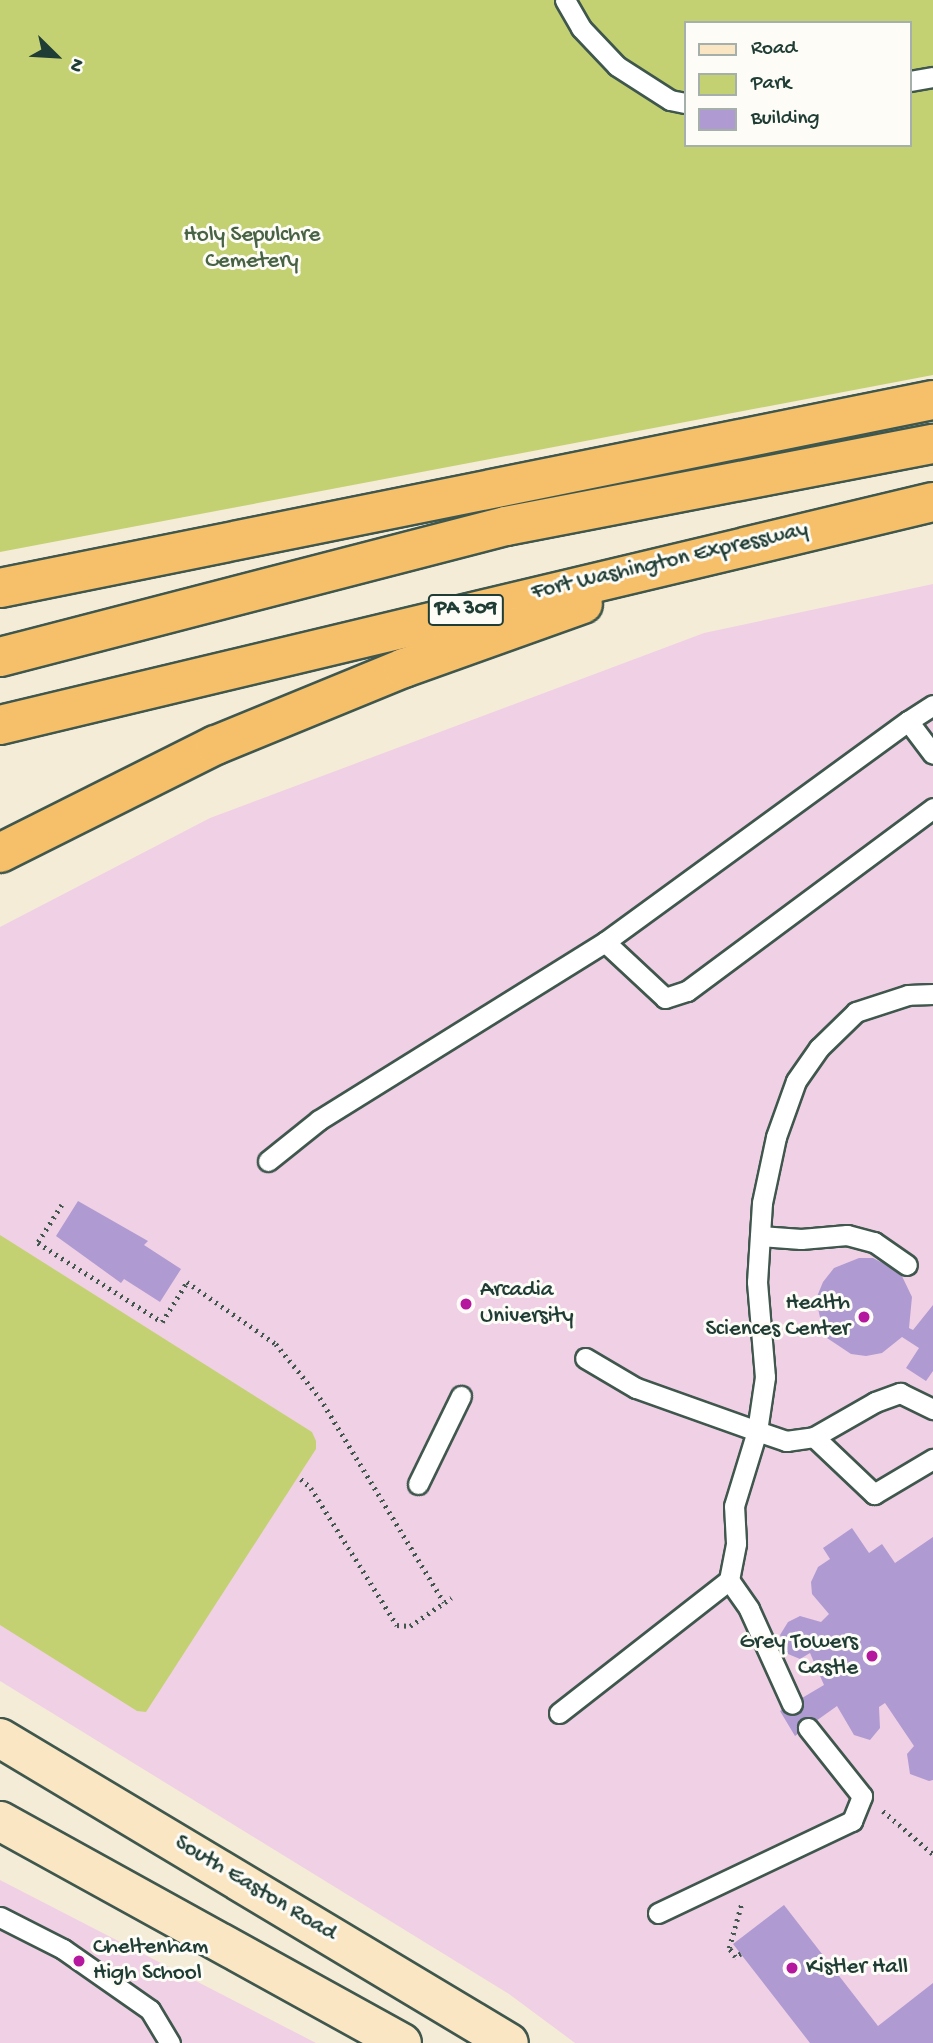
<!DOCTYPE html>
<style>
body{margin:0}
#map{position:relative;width:933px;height:2043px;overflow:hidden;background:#f5ecd8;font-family:"Gochi Hand",sans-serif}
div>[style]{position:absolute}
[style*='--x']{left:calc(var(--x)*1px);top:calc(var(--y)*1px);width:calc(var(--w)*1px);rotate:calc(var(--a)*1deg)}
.built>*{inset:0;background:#f0d0e5}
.green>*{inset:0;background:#c4d172}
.building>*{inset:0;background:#af9bd2}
.path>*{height:4.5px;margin-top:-2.25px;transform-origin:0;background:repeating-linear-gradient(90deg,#3f574d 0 2px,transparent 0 7px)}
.roads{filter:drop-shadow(2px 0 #3f574d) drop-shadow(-2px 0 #3f574d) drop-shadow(0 2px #3f574d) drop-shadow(0 -2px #3f574d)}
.lane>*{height:19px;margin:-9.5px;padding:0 9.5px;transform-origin:9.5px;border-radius:9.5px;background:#fff}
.secondary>*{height:38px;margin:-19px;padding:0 19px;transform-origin:19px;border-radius:19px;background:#fbe6c4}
.highway>*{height:38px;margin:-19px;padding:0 19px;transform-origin:19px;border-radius:19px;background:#f6c06b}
.dots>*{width:19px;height:19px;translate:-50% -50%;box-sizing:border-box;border:4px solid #fdfcf7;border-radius:50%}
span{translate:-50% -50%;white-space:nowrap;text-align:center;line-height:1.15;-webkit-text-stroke:6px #fdfcf7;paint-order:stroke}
.shield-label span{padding:2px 5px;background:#fdfcf7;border:2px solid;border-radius:5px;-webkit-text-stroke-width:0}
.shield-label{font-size:21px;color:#1f3d34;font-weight:700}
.park-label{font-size:23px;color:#486244}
.street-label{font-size:23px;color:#1f3d34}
.poi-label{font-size:23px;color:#1f3d34}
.left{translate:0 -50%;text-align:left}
.right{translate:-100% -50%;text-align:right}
.legend{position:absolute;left:684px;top:21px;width:228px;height:126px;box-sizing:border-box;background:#fdfcf7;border:2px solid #a4b0a9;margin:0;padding:9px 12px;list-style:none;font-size:21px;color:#1f3d34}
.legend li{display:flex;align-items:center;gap:14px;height:35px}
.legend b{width:35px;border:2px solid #a4b0a9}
.north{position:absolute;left:21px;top:21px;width:70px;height:70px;-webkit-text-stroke:5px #fdfcf7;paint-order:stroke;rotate:114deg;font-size:19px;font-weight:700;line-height:28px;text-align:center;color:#1f3d34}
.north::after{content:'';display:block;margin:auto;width:24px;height:32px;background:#1f3d34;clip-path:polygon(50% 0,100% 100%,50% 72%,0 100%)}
</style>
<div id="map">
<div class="built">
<div style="clip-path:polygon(933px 584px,933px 2043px,575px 2043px,509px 1994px,0 1681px,0 927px,210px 818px,704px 633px)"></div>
<div style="clip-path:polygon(0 1880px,316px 2043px,0 2043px)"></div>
</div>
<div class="green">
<div style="clip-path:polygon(evenodd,0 0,933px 0,933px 375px,0 552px,0 0,686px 23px,910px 23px,910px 145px,686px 145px,686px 23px)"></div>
<div style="clip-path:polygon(0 1235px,312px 1432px,316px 1441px,316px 1449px,146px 1712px,137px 1711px,0 1625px)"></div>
</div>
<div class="building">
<div style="clip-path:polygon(78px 1201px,148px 1241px,144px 1245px,181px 1269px,160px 1302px,124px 1279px,121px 1283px,56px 1236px)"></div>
<div style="clip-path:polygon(859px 1258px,873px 1258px,900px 1272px,912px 1297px,909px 1328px,913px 1330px,933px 1305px,933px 1371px,926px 1381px,906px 1368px,919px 1348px,902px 1337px,882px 1353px,866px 1356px,851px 1354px,824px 1336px,816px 1299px,823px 1282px,834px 1268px)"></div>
<div style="clip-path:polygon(852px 1528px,869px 1553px,882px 1544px,895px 1563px,933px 1537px,933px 1780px,929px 1781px,910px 1774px,907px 1754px,914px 1746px,885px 1703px,879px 1707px,880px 1728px,870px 1740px,854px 1735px,837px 1706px,795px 1736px,780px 1711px,824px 1685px,810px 1653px,800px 1659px,788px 1654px,780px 1635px,788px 1622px,800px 1616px,821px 1622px,829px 1614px,812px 1594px,811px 1582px,818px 1567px,830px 1559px,823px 1548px)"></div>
<div style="clip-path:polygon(784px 1905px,878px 2026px,933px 1983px,933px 2043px,810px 2043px,733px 1944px)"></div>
</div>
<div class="path">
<div style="--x:62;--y:1205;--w:45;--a:122.3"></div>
<div style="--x:38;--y:1243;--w:147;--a:32.5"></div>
<div style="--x:162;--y:1322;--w:47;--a:-58"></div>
<div style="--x:187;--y:1282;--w:108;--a:34.9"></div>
<div style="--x:276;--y:1344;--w:70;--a:50.8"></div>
<div style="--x:320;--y:1398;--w:239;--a:58.7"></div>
<div style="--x:301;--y:1479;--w:13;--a:42"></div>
<div style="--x:311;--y:1488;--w:162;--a:57.9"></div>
<div style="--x:397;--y:1625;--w:13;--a:4"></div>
<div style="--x:410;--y:1626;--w:50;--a:-34.3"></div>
<div style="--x:883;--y:1811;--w:66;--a:40.7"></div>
<div style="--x:741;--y:1954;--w:7;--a:153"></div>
<div style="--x:735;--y:1957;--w:11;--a:-124"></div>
<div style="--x:729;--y:1948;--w:48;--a:-74.2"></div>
</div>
<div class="roads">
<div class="lane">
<div style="--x:565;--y:0;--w:32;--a:60"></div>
<div style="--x:581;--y:28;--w:52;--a:46.5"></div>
<div style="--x:617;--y:66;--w:63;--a:32.7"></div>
<div style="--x:670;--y:100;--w:16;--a:11"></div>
<div style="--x:910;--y:81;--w:23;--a:-10"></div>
<div style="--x:933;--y:705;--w:30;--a:147"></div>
<div style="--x:908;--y:721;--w:41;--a:52.9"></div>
<div style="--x:908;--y:721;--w:375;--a:143.9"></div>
<div style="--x:605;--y:942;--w:82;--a:43"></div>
<div style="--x:665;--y:998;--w:23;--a:-18"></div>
<div style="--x:687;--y:991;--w:307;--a:-36.6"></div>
<div style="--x:933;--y:994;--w:25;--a:178"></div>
<div style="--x:908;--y:995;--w:55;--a:161.9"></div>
<div style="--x:856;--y:1012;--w:52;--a:135.8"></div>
<div style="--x:819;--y:1048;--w:40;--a:124.9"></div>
<div style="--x:796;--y:1081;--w:59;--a:109.7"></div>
<div style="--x:776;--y:1137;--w:67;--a:102"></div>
<div style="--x:762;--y:1203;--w:79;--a:93.6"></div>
<div style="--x:757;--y:1282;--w:95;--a:85.2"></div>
<div style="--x:765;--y:1377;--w:55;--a:98.4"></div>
<div style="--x:757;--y:1431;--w:31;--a:19"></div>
<div style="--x:786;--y:1441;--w:28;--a:-8"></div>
<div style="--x:814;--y:1437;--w:70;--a:-29.8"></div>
<div style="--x:875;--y:1402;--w:27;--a:-20"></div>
<div style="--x:900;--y:1393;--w:37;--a:26"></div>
<div style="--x:268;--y:1161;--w:65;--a:-38.8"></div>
<div style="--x:319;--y:1120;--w:337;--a:-31.9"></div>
<div style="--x:760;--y:1236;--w:41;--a:4.2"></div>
<div style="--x:801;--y:1239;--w:46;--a:-5"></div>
<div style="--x:847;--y:1235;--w:28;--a:15"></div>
<div style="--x:874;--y:1242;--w:40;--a:34.9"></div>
<div style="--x:814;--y:1437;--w:83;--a:43.5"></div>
<div style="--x:874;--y:1494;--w:69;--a:-30.7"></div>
<div style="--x:418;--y:1484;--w:98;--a:-64"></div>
<div style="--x:729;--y:1580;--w:35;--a:55"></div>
<div style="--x:749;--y:1609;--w:104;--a:65.6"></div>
<div style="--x:559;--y:1713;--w:216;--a:-38"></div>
<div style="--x:729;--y:1580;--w:38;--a:-79"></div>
<div style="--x:736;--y:1543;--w:37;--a:-93"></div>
<div style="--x:734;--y:1506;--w:78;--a:-73"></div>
<div style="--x:757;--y:1431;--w:128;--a:-160.4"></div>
<div style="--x:636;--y:1388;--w:59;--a:-149.5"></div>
<div style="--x:658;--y:1913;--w:215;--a:-25.4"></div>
<div style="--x:852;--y:1821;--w:27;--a:-68"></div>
<div style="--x:862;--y:1796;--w:87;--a:-128.5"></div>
<div style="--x:0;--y:1917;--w:71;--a:26.9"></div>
<div style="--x:63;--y:1949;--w:106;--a:35"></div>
<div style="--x:150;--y:2010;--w:39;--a:59"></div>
</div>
<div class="secondary">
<div style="--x:0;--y:1738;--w:593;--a:30.93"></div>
<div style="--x:0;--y:1821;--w:459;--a:28.9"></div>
</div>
<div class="highway">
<div style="--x:0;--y:588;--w:952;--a:-11.39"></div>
<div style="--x:0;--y:657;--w:523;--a:-14.51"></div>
<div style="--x:506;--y:526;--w:435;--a:-10.9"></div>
<div style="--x:0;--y:725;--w:959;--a:-13.44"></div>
<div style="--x:0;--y:853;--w:241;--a:-26.6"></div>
<div style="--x:216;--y:745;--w:203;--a:-22.3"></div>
<div style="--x:404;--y:668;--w:190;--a:-19.7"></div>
</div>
</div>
<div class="dots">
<div style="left:466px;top:1304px;background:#b5179e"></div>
<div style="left:864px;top:1317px;background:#b5179e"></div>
<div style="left:872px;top:1656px;background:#b5179e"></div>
<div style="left:79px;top:1961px;background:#b5179e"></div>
<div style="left:792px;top:1968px;background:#b5179e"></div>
</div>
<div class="shield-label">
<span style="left:466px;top:610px">PA 309</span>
</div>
<div class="park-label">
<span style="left:252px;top:249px">Holy Sepulchre<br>Cemetery</span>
</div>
<div class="street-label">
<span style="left:670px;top:562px;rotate:-13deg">Fort Washington Expressway</span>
<span style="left:255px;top:1889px;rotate:31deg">South Easton Road</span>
</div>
<div class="poi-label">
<span class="left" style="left:480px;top:1304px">Arcadia<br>University</span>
<span class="right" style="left:850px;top:1317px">Health<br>Sciences Center</span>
<span class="right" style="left:858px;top:1656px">Grey Towers<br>Castle</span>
<span class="left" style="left:93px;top:1961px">Cheltenham<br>High School</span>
<span class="left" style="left:806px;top:1968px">Kistler Hall</span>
</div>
<ul class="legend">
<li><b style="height:9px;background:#fbe6c4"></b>Road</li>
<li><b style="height:19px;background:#c4d172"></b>Park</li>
<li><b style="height:19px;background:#af9bd2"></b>Building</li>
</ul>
<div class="north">N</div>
</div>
